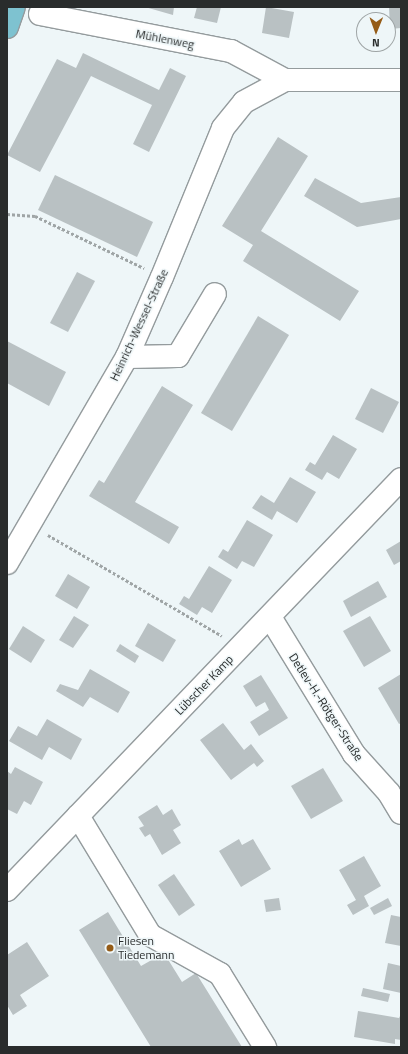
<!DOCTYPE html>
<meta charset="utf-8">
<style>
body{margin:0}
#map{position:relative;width:408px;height:1054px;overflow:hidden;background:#eef6f8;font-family:"Titillium Web",sans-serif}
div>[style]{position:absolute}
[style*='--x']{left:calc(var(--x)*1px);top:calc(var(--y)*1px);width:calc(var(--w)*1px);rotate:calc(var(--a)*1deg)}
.building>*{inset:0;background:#b9c1c3}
.path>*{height:2.5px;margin-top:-1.25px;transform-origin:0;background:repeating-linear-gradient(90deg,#9fa5a6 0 3px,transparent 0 5px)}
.roads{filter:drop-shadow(1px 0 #949b9d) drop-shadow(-1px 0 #949b9d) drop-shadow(0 1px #949b9d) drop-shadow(0 -1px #949b9d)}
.minor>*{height:22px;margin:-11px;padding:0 11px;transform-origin:11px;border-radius:11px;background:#fff}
.major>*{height:22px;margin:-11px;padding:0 11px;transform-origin:11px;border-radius:11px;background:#7ec2d0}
.dots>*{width:11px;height:11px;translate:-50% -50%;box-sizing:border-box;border:2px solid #eef6f8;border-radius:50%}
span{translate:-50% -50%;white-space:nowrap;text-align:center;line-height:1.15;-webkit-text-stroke:3px #eef6f8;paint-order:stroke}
.street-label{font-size:12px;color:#292c2c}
.poi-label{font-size:12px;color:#292c2c}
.left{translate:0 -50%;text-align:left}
.frame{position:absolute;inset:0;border:8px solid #292c2c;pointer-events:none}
.north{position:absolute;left:356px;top:12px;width:40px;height:40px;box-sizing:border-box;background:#eef6f8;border:1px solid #9fa5a6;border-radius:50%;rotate:181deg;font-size:11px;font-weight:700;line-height:16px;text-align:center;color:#292c2c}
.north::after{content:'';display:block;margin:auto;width:14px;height:18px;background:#955c18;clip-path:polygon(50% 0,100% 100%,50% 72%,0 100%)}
</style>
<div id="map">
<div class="building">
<div style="clip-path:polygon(145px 7px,174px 7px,173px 15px)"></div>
<div style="clip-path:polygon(197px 7px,221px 7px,217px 23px,194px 18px)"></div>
<div style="clip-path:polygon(266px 7px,294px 12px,289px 38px,262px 33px)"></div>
<div style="clip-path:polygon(389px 7px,401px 7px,401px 28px,390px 29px)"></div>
<div style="clip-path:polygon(83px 53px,159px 90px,170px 68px,186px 76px,149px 152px,133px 144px,152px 105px,91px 76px,40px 172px,7px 155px,57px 59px,76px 68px)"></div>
<div style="clip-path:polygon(278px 137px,308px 156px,261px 231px,359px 291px,340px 321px,243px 261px,253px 245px,222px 226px)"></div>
<div style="clip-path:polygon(55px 175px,153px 222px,137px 257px,38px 210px)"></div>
<div style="clip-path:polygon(315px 178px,361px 203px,401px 197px,401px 219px,357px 227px,304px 196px)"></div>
<div style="clip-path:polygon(77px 272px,95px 281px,68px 332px,50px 323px)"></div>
<div style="clip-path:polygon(258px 316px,289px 335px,232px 431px,201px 413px)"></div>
<div style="clip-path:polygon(7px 341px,66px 372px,49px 406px,7px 383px)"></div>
<div style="clip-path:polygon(162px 386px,193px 405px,135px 502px,179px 527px,169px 544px,89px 496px,99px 480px,104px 483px)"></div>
<div style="clip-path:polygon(371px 388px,399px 402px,383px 433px,355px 419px)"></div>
<div style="clip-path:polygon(333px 435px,357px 449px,339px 479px,327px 472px,322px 480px,305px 470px,310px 462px,315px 465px)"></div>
<div style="clip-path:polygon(290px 477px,316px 492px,297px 523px,277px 511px,272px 520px,252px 508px,261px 495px,274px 503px)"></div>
<div style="clip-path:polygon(247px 520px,273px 535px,254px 567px,242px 561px,237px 569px,218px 557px,223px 549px,228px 552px)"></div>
<div style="clip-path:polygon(401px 541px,401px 561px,394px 565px,386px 550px)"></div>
<div style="clip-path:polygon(209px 566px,232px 580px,212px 613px,202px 607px,197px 615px,179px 604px,184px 596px,189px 599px)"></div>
<div style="clip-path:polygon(68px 574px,90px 587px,77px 609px,55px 596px)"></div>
<div style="clip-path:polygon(378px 581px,387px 597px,351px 617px,343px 601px)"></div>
<div style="clip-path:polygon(74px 616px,89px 625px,73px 648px,59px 640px)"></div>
<div style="clip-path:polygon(370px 616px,391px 651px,364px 667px,343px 631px)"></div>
<div style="clip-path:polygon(148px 623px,176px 640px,163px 662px,135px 646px)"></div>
<div style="clip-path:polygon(23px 626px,45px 640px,31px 663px,9px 649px)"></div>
<div style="clip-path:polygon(120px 644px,139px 656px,135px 663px,116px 651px)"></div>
<div style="clip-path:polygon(90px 669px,130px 692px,118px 713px,90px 697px,83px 707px,56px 691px,60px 684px,78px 690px)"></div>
<div style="clip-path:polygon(401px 674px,401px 723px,399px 724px,378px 688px)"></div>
<div style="clip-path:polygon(261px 675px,288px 718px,259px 736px,250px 722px,269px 710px,265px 702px,256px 707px,243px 686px)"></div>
<div style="clip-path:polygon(47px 719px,82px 739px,71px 760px,49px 747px,42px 760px,9px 741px,18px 726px,37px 736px)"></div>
<div style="clip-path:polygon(223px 723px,244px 750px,251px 744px,264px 761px,257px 767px,254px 763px,231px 780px,200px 740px)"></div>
<div style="clip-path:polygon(15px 767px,43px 782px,31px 805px,24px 801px,17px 814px,7px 809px,7px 771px,11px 774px)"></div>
<div style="clip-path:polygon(323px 768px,343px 801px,311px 819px,291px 786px)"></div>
<div style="clip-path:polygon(157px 805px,163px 815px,172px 809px,181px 825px,173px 830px,181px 843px,162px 855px,150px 834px,145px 837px,139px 828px,144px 826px,138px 817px)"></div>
<div style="clip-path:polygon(239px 839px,242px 845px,253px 839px,271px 869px,241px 887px,219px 851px)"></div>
<div style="clip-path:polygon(364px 856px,381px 886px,364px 896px,369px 906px,353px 915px,347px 905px,356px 900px,339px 870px)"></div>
<div style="clip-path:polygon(174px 874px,195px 905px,179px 916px,158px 885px)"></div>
<div style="clip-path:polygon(279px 898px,281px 910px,266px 912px,264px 900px)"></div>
<div style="clip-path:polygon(388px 898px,392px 906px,374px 915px,370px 908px)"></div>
<div style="clip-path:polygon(108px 912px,141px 966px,164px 953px,182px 982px,196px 973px,242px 1047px,151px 1047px,79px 930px)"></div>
<div style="clip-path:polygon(391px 915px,401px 917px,401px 946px,385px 943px)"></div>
<div style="clip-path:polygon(27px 942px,49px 976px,20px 995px,27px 1006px,13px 1015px,7px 1005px,7px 955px)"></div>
<div style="clip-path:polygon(388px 963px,401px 966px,401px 993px,383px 989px)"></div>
<div style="clip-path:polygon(363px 988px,390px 994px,388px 1002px,361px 996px)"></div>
<div style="clip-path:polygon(358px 1011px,399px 1018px,401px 1014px,401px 1040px,395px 1039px,395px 1044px,354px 1037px)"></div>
</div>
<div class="path">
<div style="--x:7;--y:214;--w:28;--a:4"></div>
<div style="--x:35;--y:216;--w:121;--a:25.5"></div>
<div style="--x:48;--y:535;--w:201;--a:30.1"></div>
</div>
<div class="roads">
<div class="minor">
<div style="--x:40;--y:14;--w:195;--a:11"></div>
<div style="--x:231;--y:51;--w:61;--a:28.2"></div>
<div style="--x:127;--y:357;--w:51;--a:-1.1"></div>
<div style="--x:178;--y:356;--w:72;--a:-59.2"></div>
<div style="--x:7;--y:563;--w:238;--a:-59.8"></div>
<div style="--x:127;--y:357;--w:87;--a:-66.4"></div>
<div style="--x:162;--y:277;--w:161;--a:-67.7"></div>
<div style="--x:223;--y:128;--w:33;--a:-51"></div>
<div style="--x:244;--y:102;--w:47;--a:-28.2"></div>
<div style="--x:285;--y:80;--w:116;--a:0"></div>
<div style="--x:270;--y:617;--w:161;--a:58.5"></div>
<div style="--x:354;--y:754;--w:52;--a:48.1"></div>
<div style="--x:389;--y:793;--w:23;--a:59"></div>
<div style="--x:78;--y:816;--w:139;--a:58.8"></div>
<div style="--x:150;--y:935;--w:80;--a:29.1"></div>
<div style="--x:220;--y:974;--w:86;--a:58.3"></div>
<div style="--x:7;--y:890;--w:569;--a:-46.21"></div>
</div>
<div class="major">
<div style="--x:7;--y:27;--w:21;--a:-71"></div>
</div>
</div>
<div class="dots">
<div style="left:110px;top:948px;background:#955c18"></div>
</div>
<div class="street-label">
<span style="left:165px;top:39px;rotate:11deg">Mühlenweg</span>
<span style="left:139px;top:325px;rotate:-65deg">Heinrich-Wessel-Straße</span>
<span style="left:204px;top:685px;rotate:-46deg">Lübscher Kamp</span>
<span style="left:326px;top:707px;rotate:57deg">Detlev-H.-Rötger-Straße</span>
</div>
<div class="poi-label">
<span class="left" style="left:118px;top:948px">Fliesen<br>Tiedemann</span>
</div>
<div class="frame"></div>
<div class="north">N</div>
</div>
